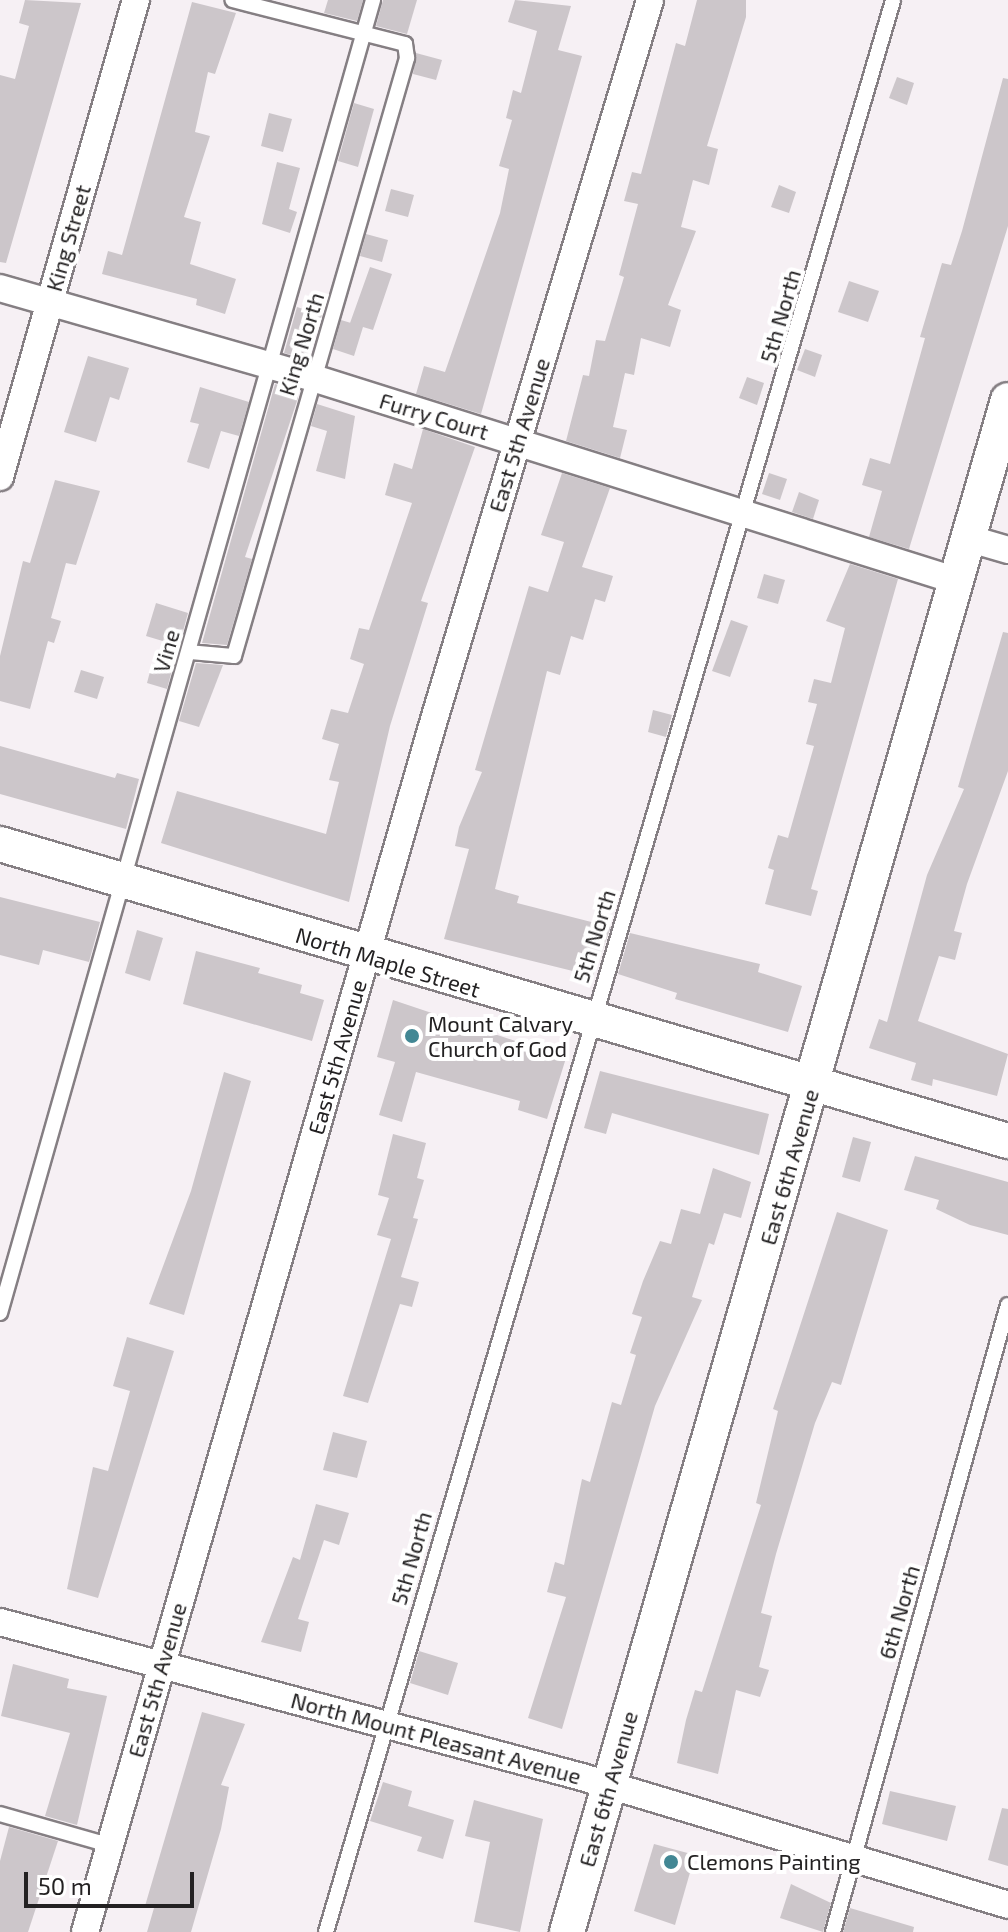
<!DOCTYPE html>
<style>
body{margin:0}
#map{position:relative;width:1008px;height:1932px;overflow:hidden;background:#f6f0f4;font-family:"Exo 2",sans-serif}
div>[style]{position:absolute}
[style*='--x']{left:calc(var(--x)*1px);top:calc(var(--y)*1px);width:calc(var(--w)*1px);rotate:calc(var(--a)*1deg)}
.building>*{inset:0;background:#ccc6ca}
.roads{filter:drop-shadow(2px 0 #857f83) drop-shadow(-2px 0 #857f83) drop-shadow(0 2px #857f83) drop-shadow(0 -2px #857f83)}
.service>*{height:14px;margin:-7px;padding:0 7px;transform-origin:7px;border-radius:7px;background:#fff}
.minor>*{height:26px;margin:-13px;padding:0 13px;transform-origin:13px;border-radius:13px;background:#fff}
.tertiary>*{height:34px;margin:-17px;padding:0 17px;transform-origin:17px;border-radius:17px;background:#fff}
.dots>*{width:22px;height:22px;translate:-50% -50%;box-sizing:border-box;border:4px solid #fff;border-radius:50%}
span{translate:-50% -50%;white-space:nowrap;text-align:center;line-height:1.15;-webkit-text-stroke:8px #fff;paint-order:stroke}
.street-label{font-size:22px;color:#232122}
.poi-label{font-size:22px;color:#232122}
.left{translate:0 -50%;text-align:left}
.scale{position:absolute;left:24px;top:1872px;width:170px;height:36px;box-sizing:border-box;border:4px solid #232122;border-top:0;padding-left:10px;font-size:24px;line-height:28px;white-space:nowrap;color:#232122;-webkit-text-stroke:6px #fff;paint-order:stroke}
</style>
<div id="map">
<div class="building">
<div style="clip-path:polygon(25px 0,81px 3px,6px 263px,0 262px,0 75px,15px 79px,29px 26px,19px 23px)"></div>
<div style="clip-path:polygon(328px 0,363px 0,357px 21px,324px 13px)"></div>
<div style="clip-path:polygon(383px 0,417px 0,407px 34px,376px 26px)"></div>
<div style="clip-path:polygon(515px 0,571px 6px,558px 50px,582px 56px,481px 414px,416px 394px,424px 366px,445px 372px,500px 213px,509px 169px,499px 166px,512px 120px,506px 118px,513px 90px,521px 93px,537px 31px,508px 22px)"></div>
<div style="clip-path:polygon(697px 0,746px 0,746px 17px,707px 146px,718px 149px,709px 185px,693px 180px,681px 227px,696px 231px,668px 305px,681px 310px,670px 347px,641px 338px,634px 375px,625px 373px,613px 427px,627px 430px,620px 458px,566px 441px,583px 375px,589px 376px,596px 340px,605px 341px,624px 277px,619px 275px,638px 204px,624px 201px,632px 172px,641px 174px,676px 43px,685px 46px)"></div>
<div style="clip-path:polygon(192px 2px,236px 13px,215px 74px,208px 72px,195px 132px,210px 136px,184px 217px,201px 222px,190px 264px,236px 279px,225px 314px,196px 305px,197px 299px,102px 274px,108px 251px,122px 255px)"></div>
<div style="clip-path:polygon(416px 53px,442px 60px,436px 80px,413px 74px)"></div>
<div style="clip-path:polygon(897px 77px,914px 83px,907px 105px,889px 98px)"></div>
<div style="clip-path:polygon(1003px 78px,1008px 79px,1008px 226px,909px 549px,869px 537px,882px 491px,862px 485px,870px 458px,890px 464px,925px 338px,920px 337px,942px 263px,951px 265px,962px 231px)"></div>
<div style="clip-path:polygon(354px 103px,374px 109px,358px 167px,338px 161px)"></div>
<div style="clip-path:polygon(269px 113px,292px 119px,283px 152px,261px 146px)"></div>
<div style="clip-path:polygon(277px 162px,300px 168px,289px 209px,297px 212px,290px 233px,262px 224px)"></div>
<div style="clip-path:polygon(779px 185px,796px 192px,789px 213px,771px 207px)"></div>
<div style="clip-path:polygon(391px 189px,414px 195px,408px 217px,385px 211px)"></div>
<div style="clip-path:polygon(366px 234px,388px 240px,382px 262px,360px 256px)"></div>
<div style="clip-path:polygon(370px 267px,392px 274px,373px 330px,363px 327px,354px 356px,333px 349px,341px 320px,361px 326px,350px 323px)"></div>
<div style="clip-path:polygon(849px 281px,879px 291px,868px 322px,838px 312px)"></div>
<div style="clip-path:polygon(297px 307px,322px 315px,306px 359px,284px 353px)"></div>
<div style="clip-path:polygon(805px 349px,822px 355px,815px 377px,797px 370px)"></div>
<div style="clip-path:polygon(88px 356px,129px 368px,119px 400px,110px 397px,96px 442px,64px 432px)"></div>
<div style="clip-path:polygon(747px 377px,764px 383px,757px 405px,739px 398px)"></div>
<div style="clip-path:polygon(275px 384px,297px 390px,298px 398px,245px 557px,252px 559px,227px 645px,202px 643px)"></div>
<div style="clip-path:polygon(200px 387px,249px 402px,239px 436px,221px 431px,209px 469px,187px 462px,199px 424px,190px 422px)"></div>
<div style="clip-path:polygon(317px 404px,355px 416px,345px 479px,316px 471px,327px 431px,311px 426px)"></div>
<div style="clip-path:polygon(423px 429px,475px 447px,421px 601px,428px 603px,390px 726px,349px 902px,161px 843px,177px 791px,326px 834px,339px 782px,329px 780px,339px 744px,322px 739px,331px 709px,348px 713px,364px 664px,350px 659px,359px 628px,369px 630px,412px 503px,385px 495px,394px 463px,412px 469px)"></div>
<div style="clip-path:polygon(562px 473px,610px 488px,582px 567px,613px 576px,605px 602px,595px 599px,583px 640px,571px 636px,560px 675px,547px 671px,495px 889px,519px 896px,517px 903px,611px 927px,593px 976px,444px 939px,469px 849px,455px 846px,459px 827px,482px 772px,475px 770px,529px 586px,548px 592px,564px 542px,541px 535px)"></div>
<div style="clip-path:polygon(769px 473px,787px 479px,780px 500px,762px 494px)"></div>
<div style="clip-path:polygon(55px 480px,100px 491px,76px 565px,66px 563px,51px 618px,61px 621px,54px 643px,48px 641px,30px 709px,0 701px,0 656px,23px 561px,30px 563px)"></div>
<div style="clip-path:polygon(799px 492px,819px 500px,813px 519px,792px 512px)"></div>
<div style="clip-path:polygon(850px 564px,898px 579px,811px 889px,818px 891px,811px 916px,765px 904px,774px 870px,768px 868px,778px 835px,788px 838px,814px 746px,806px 744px,817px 704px,808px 702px,814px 679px,831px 683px,845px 628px,826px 621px)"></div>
<div style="clip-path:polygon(764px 574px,785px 580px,778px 604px,757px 598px)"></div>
<div style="clip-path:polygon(156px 603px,188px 613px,182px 635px,169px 632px,166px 642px,146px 636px)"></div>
<div style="clip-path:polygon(731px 620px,748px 626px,730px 677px,712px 671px)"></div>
<div style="clip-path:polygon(1003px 632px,1008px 633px,1008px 771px,967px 884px,954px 931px,962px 933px,955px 960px,939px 956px,918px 1021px,1008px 1054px,997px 1096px,933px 1079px,932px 1086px,911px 1080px,916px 1063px,869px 1048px,879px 1019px,887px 1022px,927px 875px,964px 789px,958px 787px)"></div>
<div style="clip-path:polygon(196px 663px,223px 665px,199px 727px,179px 721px)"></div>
<div style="clip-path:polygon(152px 664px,172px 670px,167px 689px,147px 683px)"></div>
<div style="clip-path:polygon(81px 670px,104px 677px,97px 699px,74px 692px)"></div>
<div style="clip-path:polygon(653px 710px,672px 715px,666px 737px,648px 732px)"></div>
<div style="clip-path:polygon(0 746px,115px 778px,117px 773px,139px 779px,126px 829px,0 794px)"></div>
<div style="clip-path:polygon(0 897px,100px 922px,89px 962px,43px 950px,39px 965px,0 955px)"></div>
<div style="clip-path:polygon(137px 930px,163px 938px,150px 981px,125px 973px)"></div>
<div style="clip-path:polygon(630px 933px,760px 964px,758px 972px,802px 986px,788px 1032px,675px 999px,677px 993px,618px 974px)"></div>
<div style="clip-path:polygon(196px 951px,260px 968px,258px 973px,302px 985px,300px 993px,324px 1000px,312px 1041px,183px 1004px)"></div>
<div style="clip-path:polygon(393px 1000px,566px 1058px,547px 1119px,518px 1110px,520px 1101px,416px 1072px,402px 1122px,379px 1115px,395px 1062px,377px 1057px)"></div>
<div style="clip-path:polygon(600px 1071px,769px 1114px,759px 1155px,612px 1113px,606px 1134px,584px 1128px)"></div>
<div style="clip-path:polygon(224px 1072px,251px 1081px,184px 1315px,149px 1304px,191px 1191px)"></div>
<div style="clip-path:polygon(393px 1134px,426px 1143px,417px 1178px,424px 1180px,413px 1218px,418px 1219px,401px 1277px,419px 1282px,412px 1307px,400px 1304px,368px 1403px,343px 1396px,391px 1239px,377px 1235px,389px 1198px,378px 1195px)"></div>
<div style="clip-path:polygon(853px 1137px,871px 1142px,860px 1182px,842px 1177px)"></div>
<div style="clip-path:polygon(915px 1156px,1008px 1182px,1008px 1235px,970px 1225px,936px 1209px,939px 1200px,904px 1190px)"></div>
<div style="clip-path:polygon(713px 1168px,751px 1182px,741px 1218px,724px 1213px,714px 1245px,709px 1243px,692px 1297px,702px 1300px,655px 1406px,562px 1729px,528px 1718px,566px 1597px,547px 1592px,555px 1562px,564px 1565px,582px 1479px,590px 1482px,612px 1402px,621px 1405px,636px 1355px,630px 1353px,642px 1317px,632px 1314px,643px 1281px,660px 1241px,671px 1244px,681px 1209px,700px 1214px)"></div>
<div style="clip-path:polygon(837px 1212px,888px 1230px,841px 1385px,832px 1382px,815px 1423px,776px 1554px,761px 1613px,772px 1616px,759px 1667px,769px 1670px,760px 1697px,736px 1690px,718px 1774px,677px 1763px,686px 1720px,695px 1690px,702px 1692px,761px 1505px,756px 1503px,778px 1411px,773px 1409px)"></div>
<div style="clip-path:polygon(127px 1337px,174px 1351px,98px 1598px,67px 1589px,93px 1467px,108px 1471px,130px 1391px,113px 1386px)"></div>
<div style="clip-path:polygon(333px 1432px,367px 1441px,357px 1478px,323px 1470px)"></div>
<div style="clip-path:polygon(316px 1504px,349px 1513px,339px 1545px,324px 1540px,298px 1619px,309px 1622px,301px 1652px,261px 1642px,293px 1557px,300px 1560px)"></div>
<div style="clip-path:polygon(419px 1651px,458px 1663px,448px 1695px,410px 1683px)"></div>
<div style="clip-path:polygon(13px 1664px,69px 1679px,67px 1688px,107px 1696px,77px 1825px,45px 1816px,70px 1733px,1px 1716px)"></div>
<div style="clip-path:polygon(202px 1712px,245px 1724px,221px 1785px,229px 1787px,221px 1829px,191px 1932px,147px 1932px,154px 1908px,145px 1906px)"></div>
<div style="clip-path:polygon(383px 1782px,412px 1791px,408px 1806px,454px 1820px,443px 1859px,417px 1851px,422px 1837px,370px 1821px)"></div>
<div style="clip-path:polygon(890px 1791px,956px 1806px,947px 1841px,882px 1824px)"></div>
<div style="clip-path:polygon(474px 1800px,543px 1819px,520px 1932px,474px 1922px,490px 1842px,465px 1836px)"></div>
<div style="clip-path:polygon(1002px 1808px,1008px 1809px,1008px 1866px,988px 1860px)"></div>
<div style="clip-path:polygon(9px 1827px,58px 1841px,28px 1932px,0 1932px,0 1861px)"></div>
<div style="clip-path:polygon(654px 1844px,695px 1855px,675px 1925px,634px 1911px)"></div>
<div style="clip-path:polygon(791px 1884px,831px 1903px,823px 1932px,780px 1918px)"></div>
<div style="clip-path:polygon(850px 1908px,914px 1927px,913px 1932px,843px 1932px)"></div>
</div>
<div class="roads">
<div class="service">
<div style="--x:189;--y:652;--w:45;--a:5.1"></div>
<div style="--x:234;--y:656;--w:623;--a:-73.86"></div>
<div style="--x:407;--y:58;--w:14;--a:-98"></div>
<div style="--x:405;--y:44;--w:178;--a:-165.7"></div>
<div style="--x:0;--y:1313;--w:1365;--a:-74.14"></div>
<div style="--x:0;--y:1814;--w:113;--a:15.9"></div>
<div style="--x:326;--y:1932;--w:2013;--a:-73.64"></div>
<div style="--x:833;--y:1932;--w:651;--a:-74.41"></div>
</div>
<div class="minor">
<div style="--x:0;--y:288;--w:326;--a:16"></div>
<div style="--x:313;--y:378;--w:672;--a:17.49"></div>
<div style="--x:0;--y:477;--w:496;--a:-74.1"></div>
<div style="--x:967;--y:538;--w:43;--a:16.3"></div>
<div style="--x:0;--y:1622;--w:602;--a:14.91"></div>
<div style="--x:582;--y:1777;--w:445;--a:16.7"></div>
<div style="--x:85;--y:1932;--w:1269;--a:-73.94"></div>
<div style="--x:436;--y:713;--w:744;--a:-73.29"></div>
</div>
<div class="tertiary">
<div style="--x:0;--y:844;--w:1051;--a:16.42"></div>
<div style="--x:567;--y:1932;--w:1594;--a:-73.94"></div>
</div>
</div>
<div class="dots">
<div style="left:412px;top:1036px;background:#428794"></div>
<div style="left:671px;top:1862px;background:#428794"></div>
</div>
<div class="street-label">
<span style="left:68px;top:238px;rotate:-74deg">King Street</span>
<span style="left:780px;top:316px;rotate:-74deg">5th North</span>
<span style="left:301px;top:344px;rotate:-73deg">King North</span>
<span style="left:434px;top:416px;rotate:17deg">Furry Court</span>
<span style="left:519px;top:435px;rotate:-73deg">East 5th Avenue</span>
<span style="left:166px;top:651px;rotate:-74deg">Vine</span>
<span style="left:594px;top:936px;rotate:-73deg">5th North</span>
<span style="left:388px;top:962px;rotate:17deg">North Maple Street</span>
<span style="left:337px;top:1057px;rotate:-74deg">East 5th Avenue</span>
<span style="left:789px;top:1167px;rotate:-74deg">East 6th Avenue</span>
<span style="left:411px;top:1558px;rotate:-74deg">5th North</span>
<span style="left:899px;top:1612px;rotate:-74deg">6th North</span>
<span style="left:157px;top:1680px;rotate:-74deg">East 5th Avenue</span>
<span style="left:436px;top:1738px;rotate:15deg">North Mount Pleasant Avenue</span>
<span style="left:608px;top:1789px;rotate:-74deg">East 6th Avenue</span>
</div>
<div class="poi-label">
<span class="left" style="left:428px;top:1036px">Mount Calvary<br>Church of God</span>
<span class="left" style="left:687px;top:1862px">Clemons Painting</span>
</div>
<div class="scale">50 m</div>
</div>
